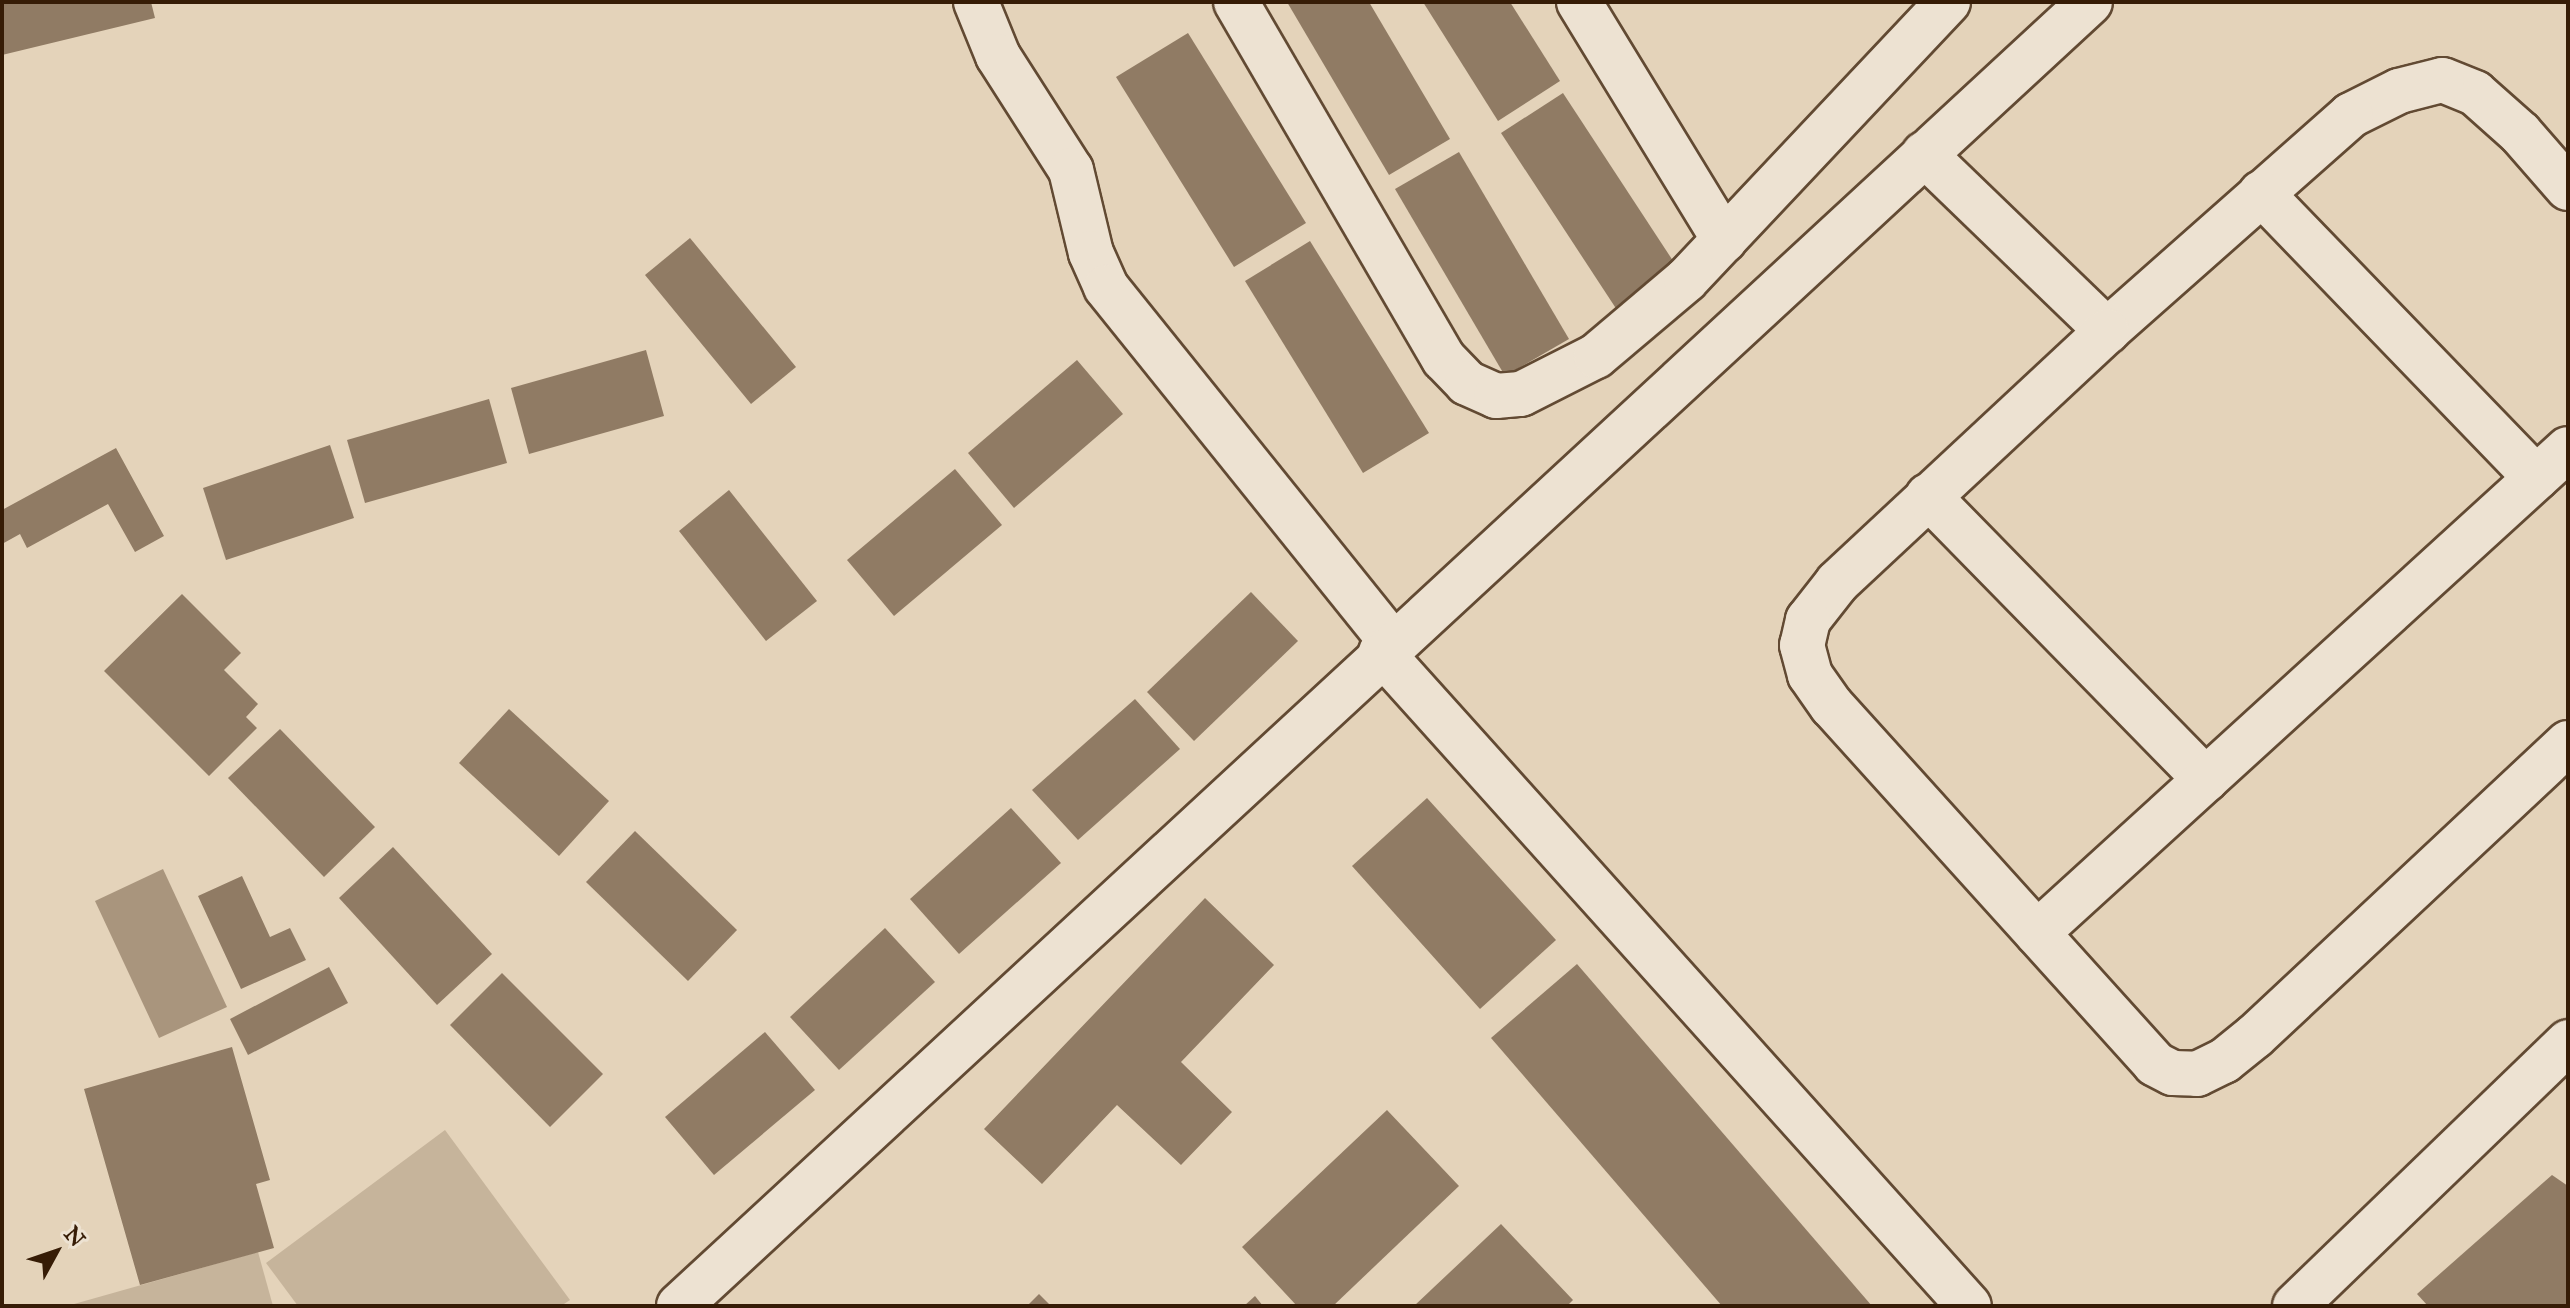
<!DOCTYPE html>
<style>
body{margin:0}
#map{position:relative;width:2570px;height:1308px;overflow:hidden;background:#e4d3ba;font-family:"IM FELL Great Primer",serif}
div>[style]{position:absolute}
[style*='--x']{left:calc(var(--x)*1px);top:calc(var(--y)*1px);width:calc(var(--w)*1px);rotate:calc(var(--a)*1deg)}
.green>*{inset:0;background:#c6b49b}
.water>*{inset:0;background:#a9957d}
.building>*{inset:0;background:#907b64}
.roads{filter:drop-shadow(2px 0 #624a33) drop-shadow(-2px 0 #624a33) drop-shadow(0 2px #624a33) drop-shadow(0 -2px #624a33)}
.street>*{height:44px;margin:-22px;padding:0 22px;transform-origin:22px;border-radius:22px;background:#ede2d2}
.secondary>*{height:44px;margin:-22px;padding:0 22px;transform-origin:22px;border-radius:22px;background:#ede2d2}
span{translate:-50% -50%;white-space:nowrap;text-align:center;line-height:1.15;-webkit-text-stroke:8px #ede2d2;paint-order:stroke}
.frame{position:absolute;inset:0;border:4px solid #361c06;pointer-events:none}
.north{position:absolute;left:16px;top:1212px;width:80px;height:80px;-webkit-text-stroke:6px #ede2d2;paint-order:stroke;rotate:50deg;font-size:22px;font-weight:700;line-height:32px;text-align:center;color:#361c06}
.north::after{content:'';display:block;margin:auto;width:28px;height:36px;background:#361c06;clip-path:polygon(50% 0,100% 100%,50% 72%,0 100%)}
</style>
<div id="map">
<div class="green">
<div style="clip-path:polygon(445px 1130px,570px 1300px,561px 1306px,298px 1306px,266px 1263px)"></div>
<div style="clip-path:polygon(258px 1252px,273px 1306px,67px 1306px)"></div>
</div>
<div class="water">
<div style="clip-path:polygon(163px 869px,227px 1007px,159px 1038px,95px 901px)"></div>
</div>
<div class="building">
<div style="clip-path:polygon(2px 2px,151px 2px,155px 18px,2px 55px)"></div>
<div style="clip-path:polygon(1287px 2px,1369px 2px,1450px 139px,1389px 175px)"></div>
<div style="clip-path:polygon(1423px 2px,1510px 2px,1560px 81px,1498px 121px)"></div>
<div style="clip-path:polygon(1188px 33px,1306px 223px,1234px 267px,1116px 77px)"></div>
<div style="clip-path:polygon(1563px 93px,1679px 270px,1617px 310px,1501px 133px)"></div>
<div style="clip-path:polygon(1459px 152px,1569px 339px,1505px 376px,1395px 189px)"></div>
<div style="clip-path:polygon(690px 238px,796px 367px,751px 404px,645px 275px)"></div>
<div style="clip-path:polygon(1310px 241px,1429px 433px,1363px 473px,1245px 281px)"></div>
<div style="clip-path:polygon(646px 350px,664px 416px,529px 454px,511px 388px)"></div>
<div style="clip-path:polygon(1077px 360px,1123px 414px,1014px 508px,968px 453px)"></div>
<div style="clip-path:polygon(489px 399px,507px 463px,365px 503px,347px 440px)"></div>
<div style="clip-path:polygon(330px 445px,354px 518px,226px 560px,203px 488px)"></div>
<div style="clip-path:polygon(116px 448px,164px 536px,135px 552px,108px 504px,27px 548px,20px 534px,2px 544px,2px 510px)"></div>
<div style="clip-path:polygon(955px 469px,1002px 525px,894px 616px,847px 560px)"></div>
<div style="clip-path:polygon(729px 490px,817px 601px,766px 641px,679px 531px)"></div>
<div style="clip-path:polygon(1251px 592px,1298px 641px,1194px 741px,1147px 692px)"></div>
<div style="clip-path:polygon(182px 594px,241px 653px,224px 670px,258px 704px,246px 717px,257px 728px,209px 776px,104px 671px)"></div>
<div style="clip-path:polygon(1135px 699px,1180px 749px,1078px 840px,1032px 790px)"></div>
<div style="clip-path:polygon(509px 709px,609px 801px,559px 856px,459px 763px)"></div>
<div style="clip-path:polygon(280px 729px,375px 827px,324px 877px,228px 778px)"></div>
<div style="clip-path:polygon(1427px 798px,1556px 940px,1480px 1009px,1352px 866px)"></div>
<div style="clip-path:polygon(1011px 808px,1061px 863px,959px 954px,910px 899px)"></div>
<div style="clip-path:polygon(635px 831px,737px 930px,688px 981px,586px 882px)"></div>
<div style="clip-path:polygon(393px 847px,492px 954px,437px 1005px,339px 898px)"></div>
<div style="clip-path:polygon(242px 876px,270px 937px,290px 928px,306px 960px,241px 989px,198px 896px)"></div>
<div style="clip-path:polygon(1205px 898px,1274px 965px,1181px 1062px,1232px 1112px,1181px 1165px,1117px 1105px,1042px 1184px,984px 1129px)"></div>
<div style="clip-path:polygon(885px 928px,935px 982px,839px 1070px,790px 1017px)"></div>
<div style="clip-path:polygon(1577px 964px,1872px 1306px,1722px 1306px,1491px 1038px)"></div>
<div style="clip-path:polygon(329px 967px,348px 1003px,248px 1055px,230px 1019px)"></div>
<div style="clip-path:polygon(502px 973px,603px 1074px,550px 1127px,450px 1025px)"></div>
<div style="clip-path:polygon(765px 1032px,815px 1090px,714px 1175px,665px 1117px)"></div>
<div style="clip-path:polygon(232px 1047px,270px 1180px,256px 1184px,274px 1248px,140px 1285px,84px 1089px)"></div>
<div style="clip-path:polygon(1387px 1110px,1459px 1186px,1333px 1306px,1297px 1306px,1242px 1247px)"></div>
<div style="clip-path:polygon(2552px 1175px,2568px 1186px,2568px 1306px,2428px 1306px,2417px 1294px)"></div>
<div style="clip-path:polygon(1501px 1224px,1573px 1300px,1567px 1306px,1414px 1306px)"></div>
<div style="clip-path:polygon(1039px 1294px,1051px 1306px,1027px 1306px)"></div>
<div style="clip-path:polygon(1255px 1296px,1263px 1306px,1244px 1306px)"></div>
</div>
<div class="roads">
<div class="street">
<div style="--x:976;--y:2;--w:58;--a:67.8"></div>
<div style="--x:998;--y:56;--w:135;--a:57.4"></div>
<div style="--x:1071;--y:170;--w:85;--a:76.5"></div>
<div style="--x:1091;--y:253;--w:37;--a:66"></div>
<div style="--x:1106;--y:287;--w:457;--a:51.2"></div>
<div style="--x:1236;--y:2;--w:413;--a:59.8"></div>
<div style="--x:1444;--y:359;--w:33;--a:46"></div>
<div style="--x:1467;--y:383;--w:32;--a:24"></div>
<div style="--x:1496;--y:396;--w:25;--a:-5"></div>
<div style="--x:1521;--y:394;--w:84;--a:-26.9"></div>
<div style="--x:1596;--y:356;--w:118;--a:-40.2"></div>
<div style="--x:1686;--y:280;--w:382;--a:-46.7"></div>
<div style="--x:1579;--y:2;--w:279;--a:58.6"></div>
<div style="--x:1924;--y:154;--w:255;--a:44"></div>
<div style="--x:2568;--y:188;--w:73;--a:-131.1"></div>
<div style="--x:2520;--y:133;--w:60;--a:-138.4"></div>
<div style="--x:2475;--y:93;--w:35;--a:-158"></div>
<div style="--x:2442;--y:80;--w:44;--a:165.7"></div>
<div style="--x:2399;--y:91;--w:54;--a:153.4"></div>
<div style="--x:2351;--y:115;--w:326;--a:138.5"></div>
<div style="--x:2107;--y:331;--w:369;--a:137"></div>
<div style="--x:1837;--y:583;--w:47;--a:128.1"></div>
<div style="--x:1808;--y:620;--w:26;--a:103"></div>
<div style="--x:1802;--y:645;--w:31;--a:75"></div>
<div style="--x:1810;--y:675;--w:38;--a:55"></div>
<div style="--x:1832;--y:706;--w:482;--a:47.9"></div>
<div style="--x:2155;--y:1064;--w:20;--a:27"></div>
<div style="--x:2173;--y:1073;--w:24;--a:2"></div>
<div style="--x:2197;--y:1074;--w:30;--a:-26"></div>
<div style="--x:2224;--y:1061;--w:40;--a:-39"></div>
<div style="--x:2255;--y:1036;--w:429;--a:-43.1"></div>
<div style="--x:2261;--y:193;--w:396;--a:46"></div>
<div style="--x:1928;--y:496;--w:397;--a:45.6"></div>
<div style="--x:1381;--y:652;--w:879;--a:48.04"></div>
<div style="--x:2037;--y:933;--w:718;--a:-42.35"></div>
<div style="--x:2295;--y:1306;--w:380;--a:-44"></div>
</div>
<div class="secondary">
<div style="--x:679;--y:1306;--w:1921;--a:-42.74"></div>
</div>
</div>
<div class="frame"></div>
<div class="north">N</div>
</div>
